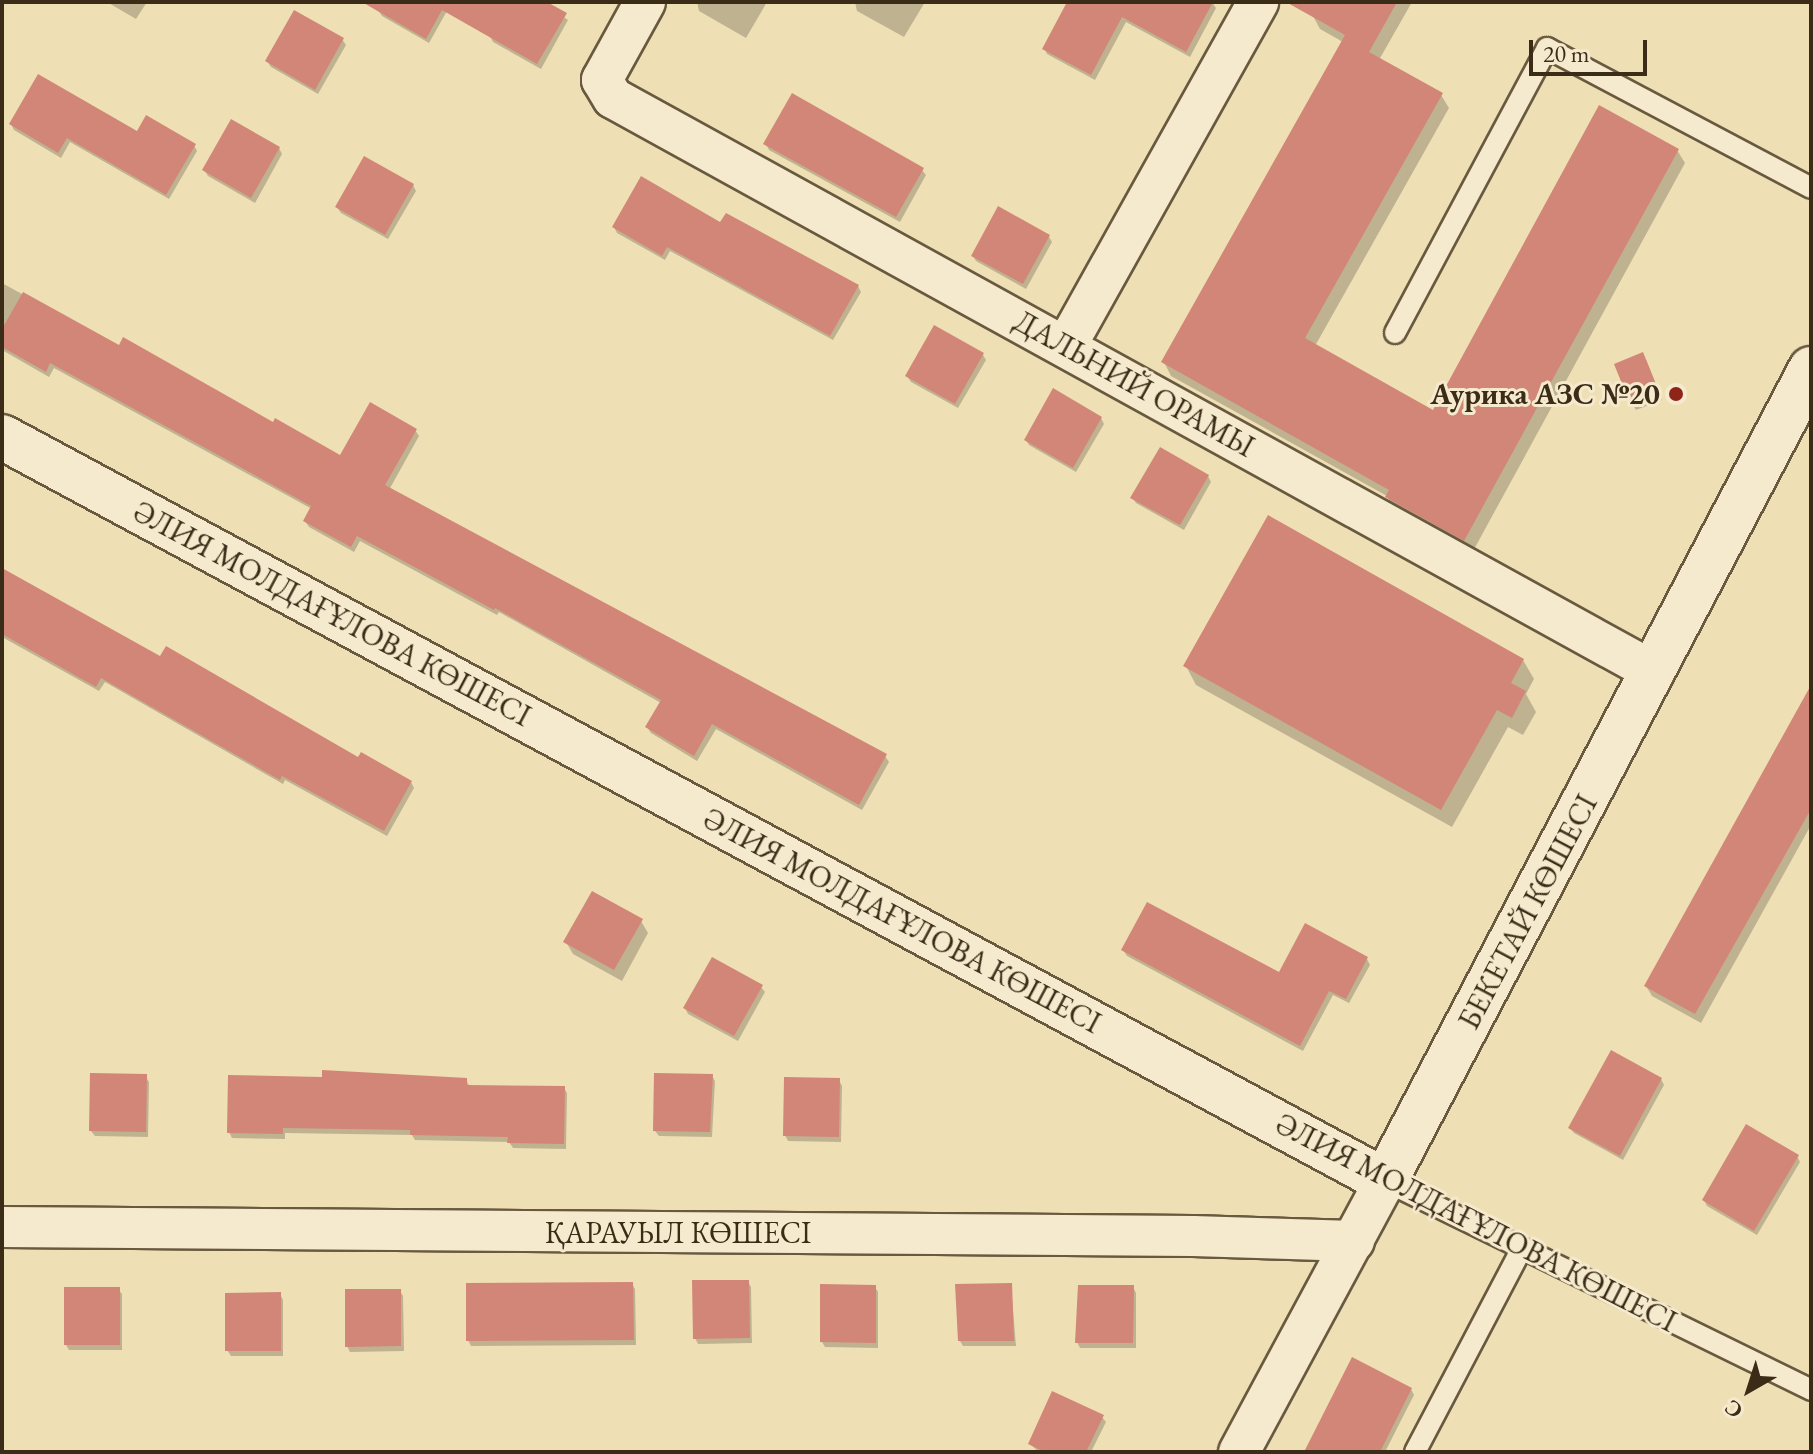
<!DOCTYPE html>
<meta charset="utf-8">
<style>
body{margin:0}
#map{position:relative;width:1813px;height:1454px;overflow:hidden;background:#efdfb4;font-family:"EB Garamond",serif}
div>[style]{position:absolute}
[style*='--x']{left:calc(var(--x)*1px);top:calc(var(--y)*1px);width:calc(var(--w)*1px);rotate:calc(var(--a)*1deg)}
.shadow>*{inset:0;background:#0003}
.building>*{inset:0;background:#d28677}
.roads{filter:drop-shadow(2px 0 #68593f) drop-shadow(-2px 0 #68593f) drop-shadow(0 2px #68593f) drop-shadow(0 -2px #68593f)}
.lane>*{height:20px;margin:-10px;padding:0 10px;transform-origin:10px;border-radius:10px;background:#f5eace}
.street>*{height:40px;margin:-20px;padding:0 20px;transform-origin:20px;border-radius:20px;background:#f5eace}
.secondary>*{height:44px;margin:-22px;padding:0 22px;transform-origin:22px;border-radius:22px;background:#f5eace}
.dots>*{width:22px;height:22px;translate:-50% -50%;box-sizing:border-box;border:4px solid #f5eace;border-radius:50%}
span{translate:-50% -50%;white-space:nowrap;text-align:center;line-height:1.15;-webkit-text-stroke:6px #f5eace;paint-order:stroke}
.street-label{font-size:30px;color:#3b2c18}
.poi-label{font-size:30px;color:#3b2c18;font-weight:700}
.right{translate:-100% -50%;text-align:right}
.frame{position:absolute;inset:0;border:4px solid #3b2c18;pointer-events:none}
.north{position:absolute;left:1709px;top:1350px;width:80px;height:80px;-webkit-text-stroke:6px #f5eace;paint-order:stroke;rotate:219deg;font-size:22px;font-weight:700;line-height:32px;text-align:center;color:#3b2c18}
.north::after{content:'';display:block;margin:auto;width:28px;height:36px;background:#3b2c18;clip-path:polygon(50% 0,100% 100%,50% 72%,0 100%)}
.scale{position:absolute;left:1529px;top:40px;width:118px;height:36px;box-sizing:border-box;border:4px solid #3b2c18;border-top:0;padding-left:10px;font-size:24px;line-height:28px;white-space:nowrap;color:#3b2c18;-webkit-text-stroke:6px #f5eace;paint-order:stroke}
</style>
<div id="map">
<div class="shadow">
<div style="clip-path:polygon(107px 2px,147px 2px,136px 19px)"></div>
<div style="clip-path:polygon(383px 2px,452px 2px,429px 43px,382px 16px,378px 10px)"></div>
<div style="clip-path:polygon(510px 2px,543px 2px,568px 20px,541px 69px,493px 42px,490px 36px)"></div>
<div style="clip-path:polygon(697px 2px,767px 2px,746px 38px,699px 11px)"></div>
<div style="clip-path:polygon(855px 2px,925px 2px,904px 37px,857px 11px)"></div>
<div style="clip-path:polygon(1069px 2px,1212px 2px,1216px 8px,1190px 57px,1126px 22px,1095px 80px,1047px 54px,1044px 48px)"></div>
<div style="clip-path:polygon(1321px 2px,1412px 2px,1379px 60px,1441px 95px,1449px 108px,1315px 346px,1434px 412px,1677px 150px,1685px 163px,1472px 553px,1395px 511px,1387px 496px,1171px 376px,1164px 362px,1343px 42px,1320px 29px,1313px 16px)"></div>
<div style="clip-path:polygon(342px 39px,346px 45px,318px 94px,271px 67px,267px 61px)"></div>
<div style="clip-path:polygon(11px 124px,137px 134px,194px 145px,197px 151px,169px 199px,70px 142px,61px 158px,14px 130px)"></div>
<div style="clip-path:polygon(766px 144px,922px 170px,926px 175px,900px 222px,769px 150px)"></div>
<div style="clip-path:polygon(279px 148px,282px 154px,255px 203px,208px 176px,204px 170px)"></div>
<div style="clip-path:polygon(413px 185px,416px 191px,388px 239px,341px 213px,337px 207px)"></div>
<div style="clip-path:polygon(721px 224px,858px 286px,861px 292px,833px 340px,670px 251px,665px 260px,617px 233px,614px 227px)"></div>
<div style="clip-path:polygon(1049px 237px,1052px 242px,1026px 289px,976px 261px,973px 256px)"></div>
<div style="clip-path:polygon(2px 283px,120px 348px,341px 458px,415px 430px,419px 436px,389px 490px,885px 756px,889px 762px,862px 810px,716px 729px,697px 761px,651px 733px,647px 727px,661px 703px,499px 612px,497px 615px,360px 541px,354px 552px,309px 527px,305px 521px,312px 509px,54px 368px,49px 377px,2px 350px)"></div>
<div style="clip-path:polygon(983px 355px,986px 360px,958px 408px,911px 382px,907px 376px)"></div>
<div style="clip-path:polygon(1646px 360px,1662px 400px,1636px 410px,1633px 405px)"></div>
<div style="clip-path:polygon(1101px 418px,1104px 424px,1076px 472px,1029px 445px,1026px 440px)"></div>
<div style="clip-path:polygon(1208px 476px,1211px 482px,1184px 530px,1136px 503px,1133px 498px)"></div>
<div style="clip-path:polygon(2px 570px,161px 659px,359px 760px,411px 782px,414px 788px,387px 836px,285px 780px,283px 784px,105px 682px,99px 691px,2px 637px)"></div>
<div style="clip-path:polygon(1523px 660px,1534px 679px,1526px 694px,1536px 712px,1523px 735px,1508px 727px,1452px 827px,1196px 685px,1186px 666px)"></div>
<div style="clip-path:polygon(1811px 693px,1811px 825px,1701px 1023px,1652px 996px,1646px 986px)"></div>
<div style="clip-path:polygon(641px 921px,648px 933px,622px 981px,573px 954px,566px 942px)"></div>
<div style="clip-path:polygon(1305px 926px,1367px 959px,1370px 965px,1349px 1003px,1333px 995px,1303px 1051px,1127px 956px,1123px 950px,1279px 975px)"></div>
<div style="clip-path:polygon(761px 987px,765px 992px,738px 1041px,688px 1014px,685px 1008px)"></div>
<div style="clip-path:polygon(145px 1076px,149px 1082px,148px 1137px,95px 1136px,91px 1131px)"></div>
<div style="clip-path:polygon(712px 1076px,715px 1081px,712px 1137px,659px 1136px,655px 1131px)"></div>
<div style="clip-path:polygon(1661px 1079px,1664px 1085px,1623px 1160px,1574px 1133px,1570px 1128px)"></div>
<div style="clip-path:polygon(466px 1080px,470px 1087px,564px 1088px,567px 1093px,566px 1149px,513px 1148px,509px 1142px,415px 1140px,412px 1135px,285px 1133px,285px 1139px,232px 1138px,229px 1132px)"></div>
<div style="clip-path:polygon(839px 1080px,842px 1086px,841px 1142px,788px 1141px,785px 1135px)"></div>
<div style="clip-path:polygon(1797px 1156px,1800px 1162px,1757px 1235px,1707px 1206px,1704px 1200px)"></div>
<div style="clip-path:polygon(748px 1282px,751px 1287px,752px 1343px,698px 1344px,695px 1338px)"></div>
<div style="clip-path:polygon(632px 1284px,635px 1289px,636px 1345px,471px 1346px,468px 1340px)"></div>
<div style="clip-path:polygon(1011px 1285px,1016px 1346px,963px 1346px,960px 1341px)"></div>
<div style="clip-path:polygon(875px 1287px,878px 1292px,878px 1348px,825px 1347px,822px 1342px)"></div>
<div style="clip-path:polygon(1133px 1287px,1136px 1293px,1136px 1348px,1080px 1348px,1077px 1342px)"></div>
<div style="clip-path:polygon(118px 1289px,122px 1294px,122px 1350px,69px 1350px,66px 1345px)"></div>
<div style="clip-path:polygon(400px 1291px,403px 1296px,404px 1351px,350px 1352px,347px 1346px)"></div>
<div style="clip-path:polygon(280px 1294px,283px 1300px,283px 1356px,231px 1356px,227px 1350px)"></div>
<div style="clip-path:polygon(1411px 1389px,1414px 1395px,1385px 1452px,1306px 1452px)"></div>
<div style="clip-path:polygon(1102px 1417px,1106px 1422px,1091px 1452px,1039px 1452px,1030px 1444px)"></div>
</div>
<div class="building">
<div style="clip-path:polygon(362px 2px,547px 2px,567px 13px,537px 64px,442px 10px,426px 39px)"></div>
<div style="clip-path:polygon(1067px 2px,1213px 2px,1186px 52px,1122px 17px,1091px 75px,1042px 49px)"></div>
<div style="clip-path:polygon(1286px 2px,1397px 2px,1369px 52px,1443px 93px,1305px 338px,1433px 410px,1599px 105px,1679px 149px,1464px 541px,1385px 497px,1389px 490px,1161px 362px,1345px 35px)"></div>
<div style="clip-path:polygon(294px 10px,344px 38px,315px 90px,265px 61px)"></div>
<div style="clip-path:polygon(38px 74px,137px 131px,146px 115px,196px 144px,166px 195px,67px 138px,58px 153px,9px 124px)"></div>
<div style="clip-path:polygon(792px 93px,924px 168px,896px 217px,763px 144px)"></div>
<div style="clip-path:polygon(231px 119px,280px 147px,251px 198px,202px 170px)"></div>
<div style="clip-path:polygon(364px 156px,414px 184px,385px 235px,335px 207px)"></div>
<div style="clip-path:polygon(641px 176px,720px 222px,726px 213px,859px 285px,830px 336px,667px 247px,662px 256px,612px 227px)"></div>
<div style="clip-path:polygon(998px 206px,1050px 235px,1023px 284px,971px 256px)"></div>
<div style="clip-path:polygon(23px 292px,119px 345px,123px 337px,273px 422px,275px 418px,340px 455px,370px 402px,417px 429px,385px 485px,887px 754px,859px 805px,712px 724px,694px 756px,645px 727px,661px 700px,495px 608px,494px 610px,357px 536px,351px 547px,303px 521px,311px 506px,50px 363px,46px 372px,2px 347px,2px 329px)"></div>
<div style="clip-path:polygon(934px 325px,984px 353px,955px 404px,905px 376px)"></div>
<div style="clip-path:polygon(1643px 352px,1660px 394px,1631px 406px,1614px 364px)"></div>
<div style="clip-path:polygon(1053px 388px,1102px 417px,1073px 468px,1024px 440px)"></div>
<div style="clip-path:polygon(1160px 447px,1209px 475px,1180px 525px,1130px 498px)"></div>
<div style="clip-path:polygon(1268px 515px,1524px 659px,1511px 683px,1526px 691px,1512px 718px,1497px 710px,1441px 810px,1183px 666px)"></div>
<div style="clip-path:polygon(2px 568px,160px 656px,166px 646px,358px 757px,361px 752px,412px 781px,384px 831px,282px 776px,280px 780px,101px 678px,96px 687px,2px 634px)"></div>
<div style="clip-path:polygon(1811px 685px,1811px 809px,1695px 1014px,1644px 986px)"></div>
<div style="clip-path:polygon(592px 891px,643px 919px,614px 970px,563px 942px)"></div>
<div style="clip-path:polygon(1147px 902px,1279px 972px,1305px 923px,1368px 957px,1346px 999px,1329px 991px,1300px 1046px,1121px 950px)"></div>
<div style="clip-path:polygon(712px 957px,763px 985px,734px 1036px,683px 1008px)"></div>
<div style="clip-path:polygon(1611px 1050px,1662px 1078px,1620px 1156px,1568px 1128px)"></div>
<div style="clip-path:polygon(322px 1070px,467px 1078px,467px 1085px,565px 1086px,564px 1144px,507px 1143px,508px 1137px,410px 1135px,410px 1130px,283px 1128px,283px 1134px,227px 1133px,228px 1075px,322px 1077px)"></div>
<div style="clip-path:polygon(90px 1073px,147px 1074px,146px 1132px,89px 1131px)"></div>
<div style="clip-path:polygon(654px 1073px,713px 1074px,710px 1132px,653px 1131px)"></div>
<div style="clip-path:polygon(784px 1077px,840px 1078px,839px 1137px,783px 1136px)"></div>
<div style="clip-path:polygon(1746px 1124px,1799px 1155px,1754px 1231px,1702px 1200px)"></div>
<div style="clip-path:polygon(692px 1280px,749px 1280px,750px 1338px,693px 1339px)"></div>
<div style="clip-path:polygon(633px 1282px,634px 1340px,466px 1341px,466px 1283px)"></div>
<div style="clip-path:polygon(1012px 1283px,1014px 1341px,958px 1341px,955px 1284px)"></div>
<div style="clip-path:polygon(820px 1284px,876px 1285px,876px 1343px,820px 1342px)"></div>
<div style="clip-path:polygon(1078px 1285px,1134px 1285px,1133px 1343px,1075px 1343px)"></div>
<div style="clip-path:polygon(64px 1287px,120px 1287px,120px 1345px,64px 1345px)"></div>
<div style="clip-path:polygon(345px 1289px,401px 1289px,401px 1346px,345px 1347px)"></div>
<div style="clip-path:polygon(281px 1292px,281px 1351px,225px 1351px,225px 1293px)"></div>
<div style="clip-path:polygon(1352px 1357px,1412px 1388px,1380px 1452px,1304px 1452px)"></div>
<div style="clip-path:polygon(1052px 1391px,1104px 1415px,1086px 1452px,1045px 1452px,1028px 1444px)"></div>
</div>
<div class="roads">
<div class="lane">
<div style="--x:1395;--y:333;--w:323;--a:-61.9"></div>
<div style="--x:1547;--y:48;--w:299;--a:27.9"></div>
<div style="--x:1385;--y:1181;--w:475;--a:26.1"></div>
<div style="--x:1415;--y:1452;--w:228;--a:-62.3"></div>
</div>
<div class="street">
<div style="--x:645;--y:2;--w:89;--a:118.9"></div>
<div style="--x:602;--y:80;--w:21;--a:59"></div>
<div style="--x:613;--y:98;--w:1189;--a:28.87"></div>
<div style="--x:1066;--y:346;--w:394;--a:-60.8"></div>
<div style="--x:2;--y:1227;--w:1191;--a:0.43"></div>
<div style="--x:1193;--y:1236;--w:161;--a:1.8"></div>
<div style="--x:1239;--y:1452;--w:308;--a:-61.7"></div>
</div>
<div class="secondary">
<div style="--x:2;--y:437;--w:1570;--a:28.28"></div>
<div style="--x:1385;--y:1181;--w:917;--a:-62.32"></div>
</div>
</div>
<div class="dots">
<div style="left:1676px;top:394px;background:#8f2418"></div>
</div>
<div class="street-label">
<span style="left:1134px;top:384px;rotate:29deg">ДАЛЬНИЙ ОРАМЫ</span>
<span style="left:332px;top:614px;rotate:28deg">ӘЛИЯ МОЛДАҒҰЛОВА КӨШЕСІ</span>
<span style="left:1528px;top:912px;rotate:-62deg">БЕКЕТАЙ КӨШЕСІ</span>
<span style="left:902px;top:921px;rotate:28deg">ӘЛИЯ МОЛДАҒҰЛОВА КӨШЕСІ</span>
<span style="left:1476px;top:1223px;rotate:27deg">ӘЛИЯ МОЛДАҒҰЛОВА КӨШЕСІ</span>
<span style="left:678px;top:1233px">ҚАРАУЫЛ КӨШЕСІ</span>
</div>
<div class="poi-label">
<span class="right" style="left:1660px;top:394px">Аурика АЗС №20</span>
</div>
<div class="frame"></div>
<div class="north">С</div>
<div class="scale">20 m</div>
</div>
